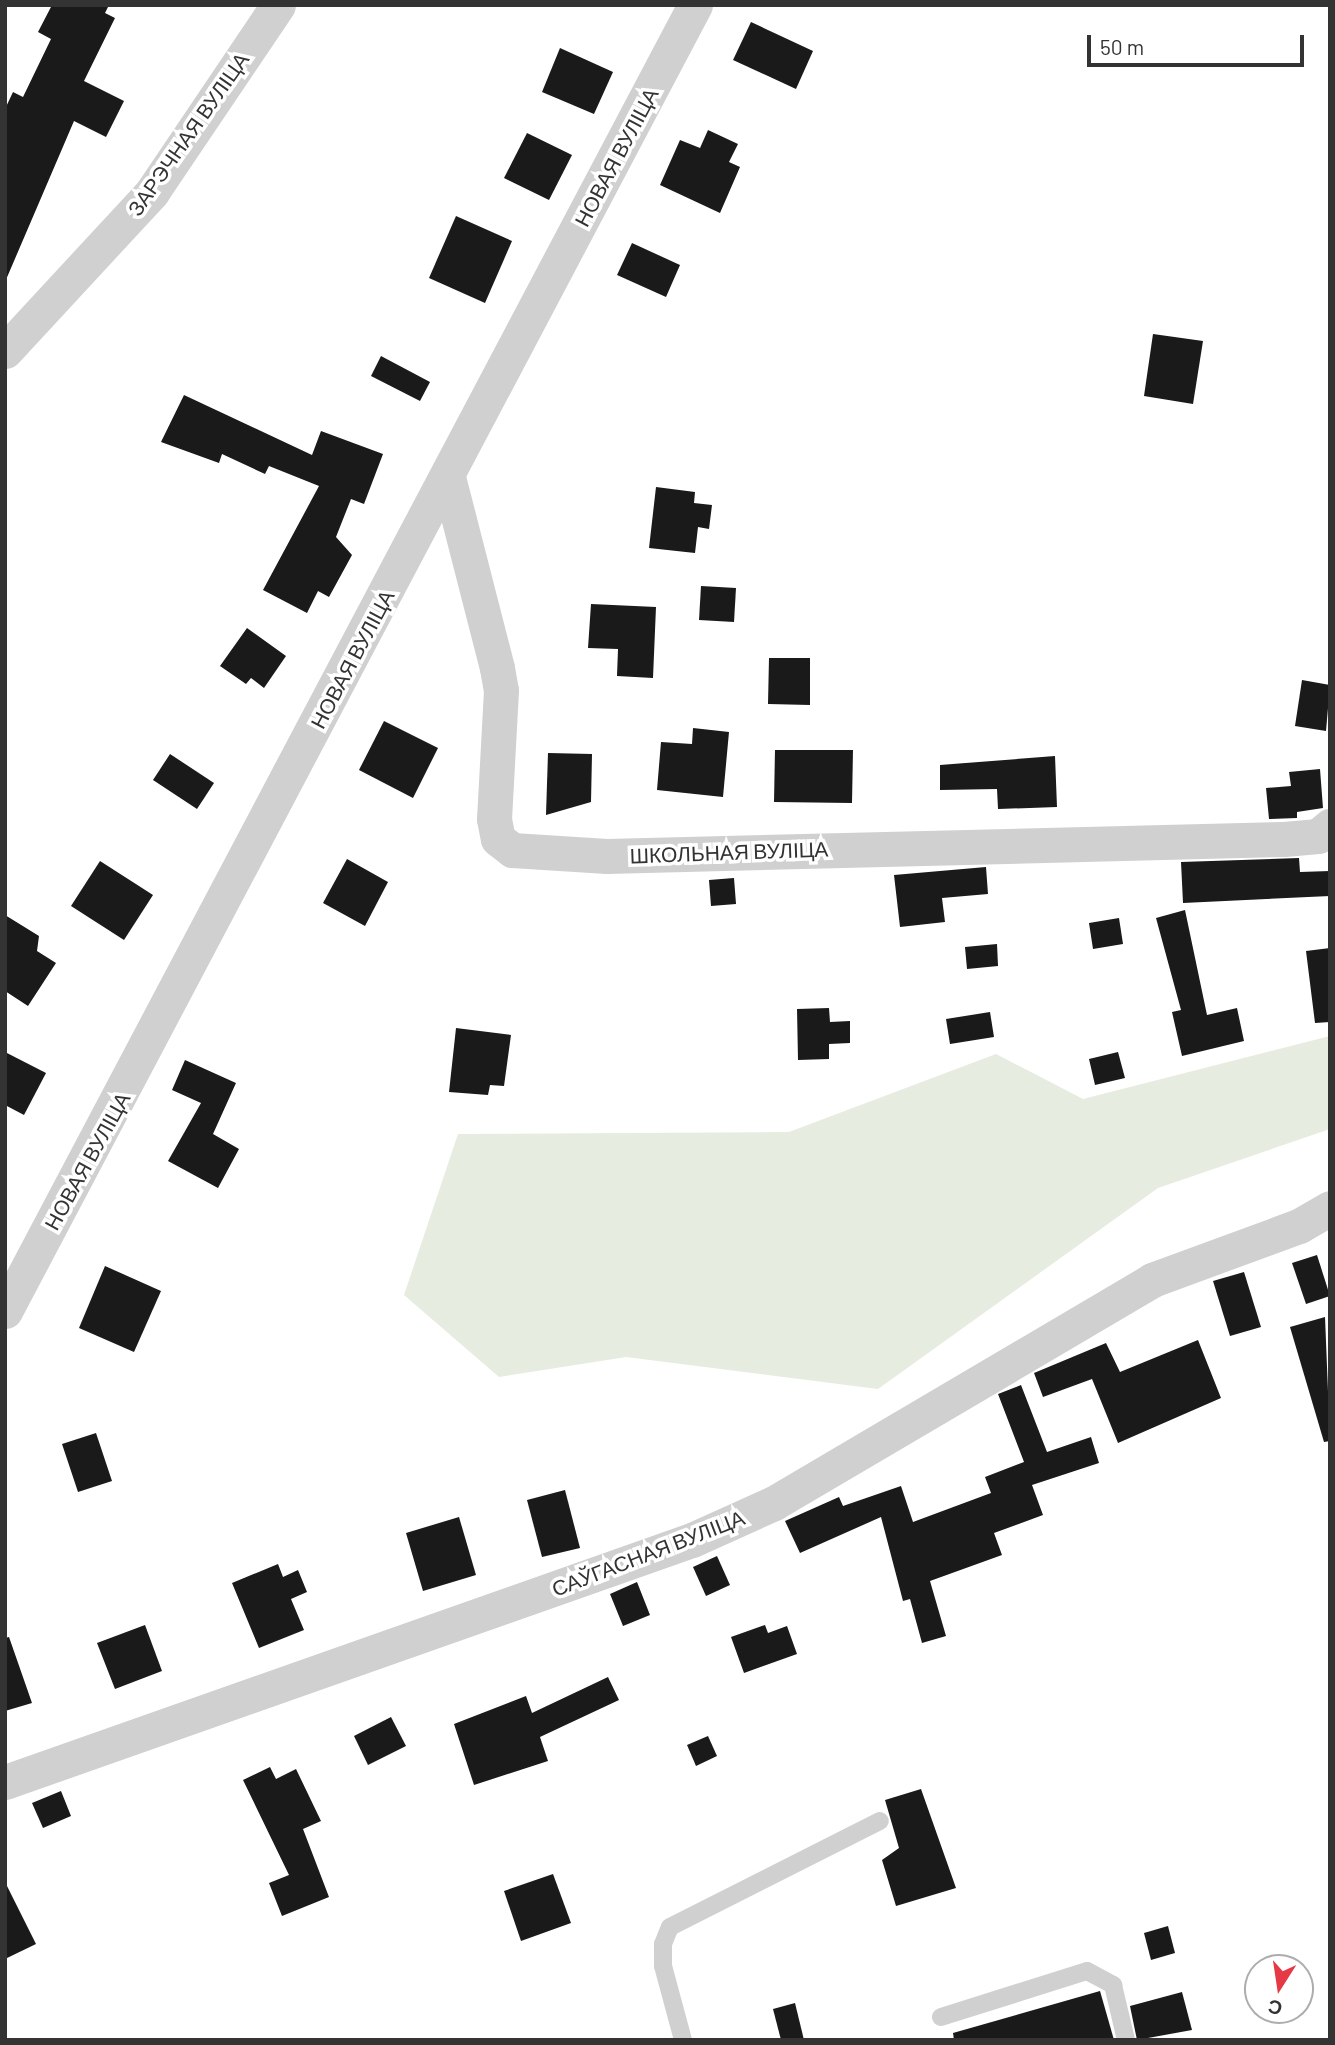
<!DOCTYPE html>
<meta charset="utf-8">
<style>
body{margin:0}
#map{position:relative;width:1335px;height:2045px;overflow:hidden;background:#fff;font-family:Barlow,sans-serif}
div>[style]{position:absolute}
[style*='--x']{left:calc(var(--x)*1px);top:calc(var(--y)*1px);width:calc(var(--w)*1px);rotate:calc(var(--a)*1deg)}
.green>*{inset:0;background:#e6ecdf}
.building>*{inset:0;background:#1a1a1a}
.service>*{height:18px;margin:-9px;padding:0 9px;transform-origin:9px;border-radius:9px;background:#d0d0d0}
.minor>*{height:35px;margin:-17.5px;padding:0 17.5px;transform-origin:17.5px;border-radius:17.5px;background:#d0d0d0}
span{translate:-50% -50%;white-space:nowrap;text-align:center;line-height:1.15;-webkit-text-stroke:7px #fff;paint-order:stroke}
.street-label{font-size:21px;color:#333}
.frame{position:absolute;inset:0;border:7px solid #333;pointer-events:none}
.north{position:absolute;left:1244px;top:1954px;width:70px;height:70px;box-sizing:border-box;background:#fff;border:2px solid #adadad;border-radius:50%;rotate:192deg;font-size:19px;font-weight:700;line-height:28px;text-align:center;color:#333}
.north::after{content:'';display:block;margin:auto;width:24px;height:32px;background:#e63946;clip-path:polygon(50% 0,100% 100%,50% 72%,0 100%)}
.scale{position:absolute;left:1087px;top:35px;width:217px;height:32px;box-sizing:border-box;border:4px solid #333;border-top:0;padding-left:9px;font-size:21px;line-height:24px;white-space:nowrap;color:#333;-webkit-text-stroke:5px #fff;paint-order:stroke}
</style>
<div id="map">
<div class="green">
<div style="clip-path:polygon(1330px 1036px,1330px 1129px,1158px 1188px,878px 1389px,626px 1357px,499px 1377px,404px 1295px,458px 1134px,789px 1132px,996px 1054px,1083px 1099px)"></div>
</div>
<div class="building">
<div style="clip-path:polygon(52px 5px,109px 5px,105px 13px,115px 18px,84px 81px,124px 101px,106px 137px,74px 121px,5px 282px,5px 109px,13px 92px,23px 97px,51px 39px,38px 32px)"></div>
<div style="clip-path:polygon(751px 22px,813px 51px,796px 89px,733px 60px)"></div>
<div style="clip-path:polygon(560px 48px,613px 72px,594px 114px,542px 92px)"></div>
<div style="clip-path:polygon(708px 130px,738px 144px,729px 162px,740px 167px,720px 213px,660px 185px,680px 140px,700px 148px)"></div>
<div style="clip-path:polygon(527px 133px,572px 155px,549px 200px,504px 178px)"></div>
<div style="clip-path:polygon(456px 216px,512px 241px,485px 303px,429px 278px)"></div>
<div style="clip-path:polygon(632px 243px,680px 265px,666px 297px,617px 275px)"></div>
<div style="clip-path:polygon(1153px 334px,1203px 341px,1193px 404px,1144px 396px)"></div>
<div style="clip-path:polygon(381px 356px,430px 382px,420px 401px,371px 376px)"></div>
<div style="clip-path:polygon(184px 395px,312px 455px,321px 431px,383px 454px,364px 504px,351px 499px,336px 537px,352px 555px,329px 597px,318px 591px,307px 613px,263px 590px,319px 486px,269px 466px,265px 474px,222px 454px,219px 463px,161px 442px)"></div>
<div style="clip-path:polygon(656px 487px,695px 492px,694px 503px,712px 505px,709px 529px,698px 527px,695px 553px,649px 548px)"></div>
<div style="clip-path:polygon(701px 586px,736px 588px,734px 622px,699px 620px)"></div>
<div style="clip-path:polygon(591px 604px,656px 607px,653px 678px,617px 676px,618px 649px,588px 648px)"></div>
<div style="clip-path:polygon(247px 628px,286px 656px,264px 688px,251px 678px,246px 684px,220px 666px)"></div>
<div style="clip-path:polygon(769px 658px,810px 658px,810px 705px,768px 704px)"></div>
<div style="clip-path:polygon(1302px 680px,1330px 685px,1326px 731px,1295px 726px)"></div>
<div style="clip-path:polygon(384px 721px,438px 748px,413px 798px,359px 770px)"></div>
<div style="clip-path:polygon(693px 728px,729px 732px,723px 797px,657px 790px,661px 742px,692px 744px)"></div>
<div style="clip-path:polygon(775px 750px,853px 750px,852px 803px,774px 802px)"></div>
<div style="clip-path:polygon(548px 753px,592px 754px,591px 802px,546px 815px)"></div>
<div style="clip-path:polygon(170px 754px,214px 783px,197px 809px,153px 780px)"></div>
<div style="clip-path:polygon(1055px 756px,1057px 807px,998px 809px,997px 789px,940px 790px,940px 765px)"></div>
<div style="clip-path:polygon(1320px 769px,1323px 808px,1297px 812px,1297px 818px,1269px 819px,1266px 788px,1291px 786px,1289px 772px)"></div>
<div style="clip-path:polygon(1299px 858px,1300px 872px,1330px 871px,1330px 896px,1183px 903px,1181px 862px)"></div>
<div style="clip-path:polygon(347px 859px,388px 882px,365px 926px,323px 903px)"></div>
<div style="clip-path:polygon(100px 861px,153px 895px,124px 940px,71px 906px)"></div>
<div style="clip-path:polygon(986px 867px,988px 894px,942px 898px,945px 922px,900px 927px,894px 875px)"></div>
<div style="clip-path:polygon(734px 878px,736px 904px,711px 906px,709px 880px)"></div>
<div style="clip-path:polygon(1185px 910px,1207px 1015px,1237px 1008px,1244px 1041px,1182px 1056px,1172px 1012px,1181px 1010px,1156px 918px)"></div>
<div style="clip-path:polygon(5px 915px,39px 936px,37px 951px,56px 963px,28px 1006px,5px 991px)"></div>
<div style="clip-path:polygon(1119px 918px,1123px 944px,1093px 949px,1089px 923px)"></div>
<div style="clip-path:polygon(997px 944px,998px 966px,967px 969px,965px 947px)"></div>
<div style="clip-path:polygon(1330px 948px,1330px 1022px,1315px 1023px,1306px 951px)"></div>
<div style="clip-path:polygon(829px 1008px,830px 1022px,850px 1021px,850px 1043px,829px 1044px,829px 1059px,798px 1060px,797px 1009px)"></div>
<div style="clip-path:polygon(990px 1012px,994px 1037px,950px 1044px,946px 1019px)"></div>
<div style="clip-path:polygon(456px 1028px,511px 1035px,504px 1086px,490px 1085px,488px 1095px,449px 1092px)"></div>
<div style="clip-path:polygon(5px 1052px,46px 1073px,24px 1115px,5px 1105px)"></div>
<div style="clip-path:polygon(1118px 1052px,1125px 1078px,1095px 1085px,1089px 1059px)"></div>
<div style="clip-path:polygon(185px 1060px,236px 1083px,213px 1134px,239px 1149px,218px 1188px,168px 1161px,201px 1103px,172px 1090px)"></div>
<div style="clip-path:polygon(1317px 1255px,1330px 1296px,1306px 1304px,1292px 1263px)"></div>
<div style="clip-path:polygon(105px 1266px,161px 1291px,134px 1352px,79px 1328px)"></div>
<div style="clip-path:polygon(1244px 1272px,1261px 1327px,1230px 1336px,1213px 1281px)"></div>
<div style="clip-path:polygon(1325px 1317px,1330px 1441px,1324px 1442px,1290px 1327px)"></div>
<div style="clip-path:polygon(1198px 1340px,1221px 1398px,1118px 1443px,1092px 1379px,1043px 1397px,1034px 1373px,1106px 1343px,1120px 1372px)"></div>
<div style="clip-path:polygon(1021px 1385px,1047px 1452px,1091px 1437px,1099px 1463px,1032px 1485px,1043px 1515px,994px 1533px,1002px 1555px,930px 1581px,946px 1636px,922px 1643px,910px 1599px,903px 1601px,881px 1517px,800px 1553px,785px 1521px,839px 1497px,843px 1506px,901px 1486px,913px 1522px,991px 1493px,985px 1477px,1024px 1462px,998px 1394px)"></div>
<div style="clip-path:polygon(96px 1433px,112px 1481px,78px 1492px,62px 1444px)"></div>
<div style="clip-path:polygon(565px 1490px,580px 1548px,542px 1557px,527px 1500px)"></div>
<div style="clip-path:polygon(459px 1517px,476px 1575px,423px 1591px,406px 1533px)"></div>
<div style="clip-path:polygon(717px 1556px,730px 1585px,706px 1596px,693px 1567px)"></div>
<div style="clip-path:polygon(278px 1564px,283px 1577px,298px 1570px,307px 1592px,291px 1599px,304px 1630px,259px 1648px,232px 1583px)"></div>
<div style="clip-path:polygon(637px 1582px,650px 1615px,623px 1626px,610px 1594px)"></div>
<div style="clip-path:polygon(145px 1625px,162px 1671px,115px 1689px,97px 1643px)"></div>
<div style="clip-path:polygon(765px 1625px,768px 1633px,787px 1626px,797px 1654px,744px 1673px,731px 1637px)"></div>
<div style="clip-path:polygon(9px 1637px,32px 1703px,5px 1711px,5px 1638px)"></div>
<div style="clip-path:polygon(608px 1677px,619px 1700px,540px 1737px,548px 1761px,474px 1785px,454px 1724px,526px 1696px,532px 1713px)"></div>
<div style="clip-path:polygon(391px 1717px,406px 1746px,368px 1765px,354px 1736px)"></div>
<div style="clip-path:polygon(708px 1736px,717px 1756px,696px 1766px,687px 1745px)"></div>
<div style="clip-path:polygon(270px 1767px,276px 1779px,296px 1769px,321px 1821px,303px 1829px,329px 1897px,282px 1916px,269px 1883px,289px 1875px,243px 1780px)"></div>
<div style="clip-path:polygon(921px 1789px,956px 1888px,896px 1906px,882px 1860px,899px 1848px,885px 1800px)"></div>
<div style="clip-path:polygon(61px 1791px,71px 1816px,43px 1828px,32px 1803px)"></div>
<div style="clip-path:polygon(553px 1874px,571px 1923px,521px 1941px,504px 1891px)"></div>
<div style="clip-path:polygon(5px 1882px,36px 1944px,5px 1959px)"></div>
<div style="clip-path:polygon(1168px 1926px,1175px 1953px,1151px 1960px,1144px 1933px)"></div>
<div style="clip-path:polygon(1100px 1991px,1114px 2040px,954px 2040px,953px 2033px)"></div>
<div style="clip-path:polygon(1182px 1992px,1192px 2030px,1137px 2040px,1130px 2006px)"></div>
<div style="clip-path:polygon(795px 2003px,804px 2040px,781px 2040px,773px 2009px)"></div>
</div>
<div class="service">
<div style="--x:941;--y:2017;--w:153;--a:-17.5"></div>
<div style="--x:1087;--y:1971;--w:30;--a:28"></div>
<div style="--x:1113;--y:1985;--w:57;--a:76.7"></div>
<div style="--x:683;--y:2040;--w:77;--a:-105.1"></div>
<div style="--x:663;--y:1966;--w:22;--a:-90"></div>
<div style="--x:663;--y:1944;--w:18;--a:-68"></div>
<div style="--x:670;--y:1927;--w:235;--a:-26.8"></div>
</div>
<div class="minor">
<div style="--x:5;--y:351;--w:217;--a:-47.2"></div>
<div style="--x:152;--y:192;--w:225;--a:-56"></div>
<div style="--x:448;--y:477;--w:197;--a:75.6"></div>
<div style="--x:497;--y:668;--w:22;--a:80"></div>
<div style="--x:501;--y:690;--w:129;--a:93.1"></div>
<div style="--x:494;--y:819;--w:20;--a:79"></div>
<div style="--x:498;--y:839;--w:18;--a:38"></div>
<div style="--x:512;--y:850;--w:95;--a:3.6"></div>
<div style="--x:607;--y:856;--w:677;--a:-1.44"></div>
<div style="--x:1284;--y:839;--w:34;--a:-5"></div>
<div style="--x:1318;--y:836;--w:16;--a:-40"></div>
<div style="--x:5;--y:1311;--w:1477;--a:-62.15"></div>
<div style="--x:5;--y:1782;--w:728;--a:-19.41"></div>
<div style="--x:692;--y:1540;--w:90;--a:-24.3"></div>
<div style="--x:774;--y:1503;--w:439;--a:-30.5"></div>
<div style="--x:1152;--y:1280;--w:157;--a:-20.2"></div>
<div style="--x:1299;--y:1226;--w:36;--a:-30"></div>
</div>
<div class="street-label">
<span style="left:188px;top:134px;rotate:-55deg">ЗАРЭЧНАЯ ВУЛІЦА</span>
<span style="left:616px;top:157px;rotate:-62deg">НОВАЯ ВУЛІЦА</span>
<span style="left:352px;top:659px;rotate:-62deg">НОВАЯ ВУЛІЦА</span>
<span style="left:729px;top:852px;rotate:-2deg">ШКОЛЬНАЯ ВУЛІЦА</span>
<span style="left:87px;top:1161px;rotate:-61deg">НОВАЯ ВУЛІЦА</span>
<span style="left:648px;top:1553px;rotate:-21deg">САЎГАСНАЯ ВУЛІЦА</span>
</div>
<div class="frame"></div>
<div class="north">С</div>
<div class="scale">50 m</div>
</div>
